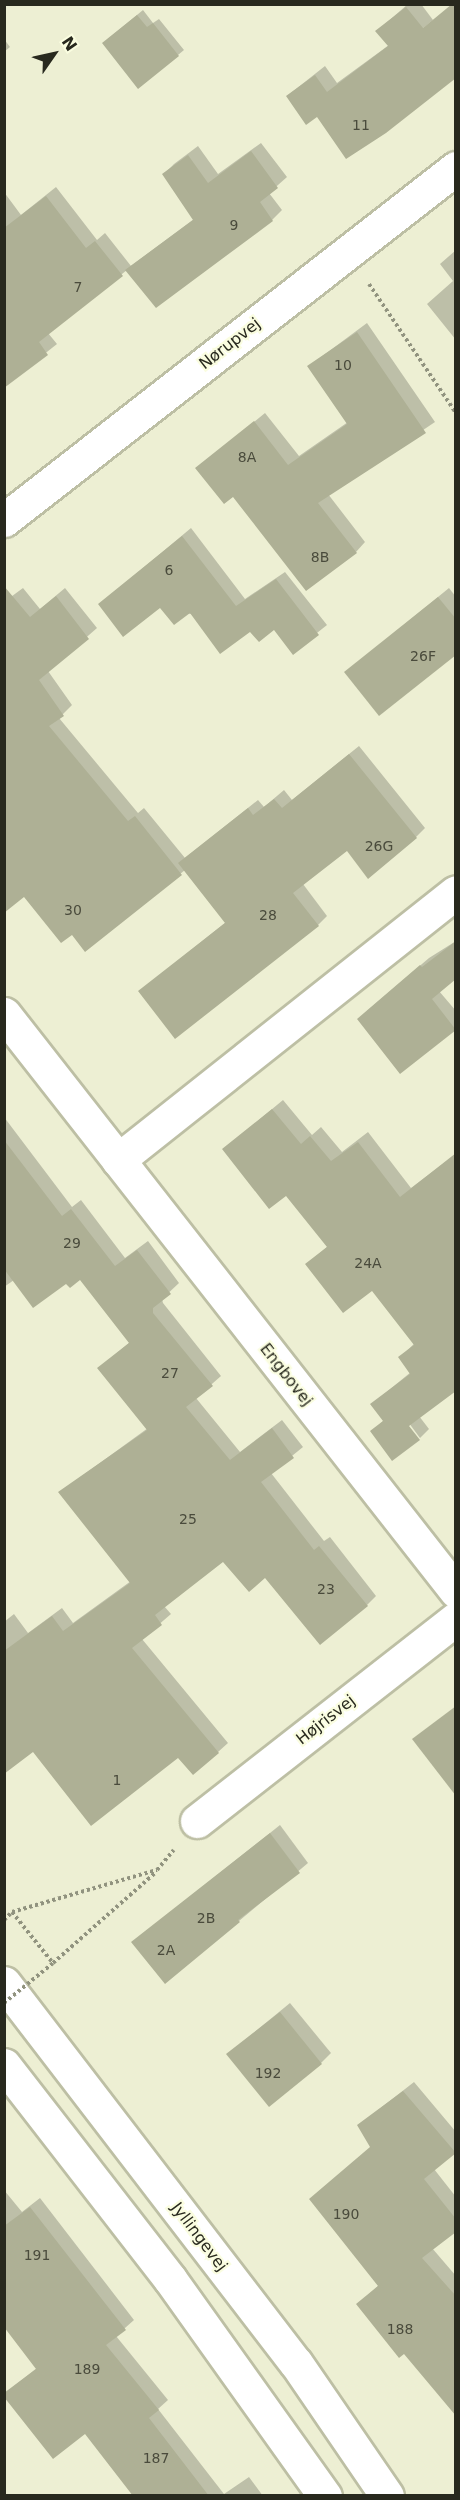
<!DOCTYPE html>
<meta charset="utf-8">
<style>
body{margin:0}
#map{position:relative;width:460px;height:2500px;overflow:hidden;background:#edefd3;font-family:"DejaVu Sans",sans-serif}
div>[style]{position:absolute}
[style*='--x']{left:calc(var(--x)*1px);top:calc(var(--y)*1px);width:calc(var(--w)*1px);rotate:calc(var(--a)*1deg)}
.shadow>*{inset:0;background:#0003}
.building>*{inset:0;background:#aeb095}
.path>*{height:4px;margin-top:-2px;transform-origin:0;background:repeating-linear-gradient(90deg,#91937f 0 3px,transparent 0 6px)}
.roads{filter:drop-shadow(2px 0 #bdbfa4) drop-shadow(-2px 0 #bdbfa4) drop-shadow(0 2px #bdbfa4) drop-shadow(0 -2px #bdbfa4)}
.minor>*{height:33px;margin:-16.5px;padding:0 16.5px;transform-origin:16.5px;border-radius:16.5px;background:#fff}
.path-bridge>*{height:4px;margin-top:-2px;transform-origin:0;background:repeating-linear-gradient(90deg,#91937f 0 3px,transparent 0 6px)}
span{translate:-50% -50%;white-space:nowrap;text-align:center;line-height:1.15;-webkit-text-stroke:4.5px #fafde0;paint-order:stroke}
.number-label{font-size:14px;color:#4a4b3c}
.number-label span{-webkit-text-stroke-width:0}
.street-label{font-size:16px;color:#28291e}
.frame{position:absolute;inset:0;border:6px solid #28291e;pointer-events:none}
.north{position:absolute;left:24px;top:24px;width:60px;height:60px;-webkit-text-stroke:4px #fafde0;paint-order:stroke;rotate:56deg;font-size:16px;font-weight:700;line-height:24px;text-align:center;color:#28291e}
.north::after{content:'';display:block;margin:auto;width:21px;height:27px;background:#28291e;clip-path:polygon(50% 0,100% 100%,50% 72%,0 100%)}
</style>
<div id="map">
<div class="shadow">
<div style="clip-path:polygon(408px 4px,421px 4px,433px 20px,317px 115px,287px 96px,325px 66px,337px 83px,389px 45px,377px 31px)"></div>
<div style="clip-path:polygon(143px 10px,153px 23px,159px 19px,184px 50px,178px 55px,109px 38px)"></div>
<div style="clip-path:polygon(4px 39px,10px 47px,4px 52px)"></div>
<div style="clip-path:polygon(261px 143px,287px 177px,269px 193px,282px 210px,272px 220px,156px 306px,127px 270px,48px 333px,57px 344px,4px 386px,4px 192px,21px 215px,56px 187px,97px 240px,105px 233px,131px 266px,194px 219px,164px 174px,174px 164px,198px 146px,218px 174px)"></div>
<div style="clip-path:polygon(456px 250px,456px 340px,427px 304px,453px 281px,440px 264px)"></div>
<div style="clip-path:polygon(367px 323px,435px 422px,328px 494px,365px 542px,356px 552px,233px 495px,197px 468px,265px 413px,299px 456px,348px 422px,309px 366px)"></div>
<div style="clip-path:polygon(191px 528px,245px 599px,285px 572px,327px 625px,293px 652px,274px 628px,250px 630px,161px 606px,100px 604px)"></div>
<div style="clip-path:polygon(23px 588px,40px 609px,65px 588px,97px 628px,48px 671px,72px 705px,59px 718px,138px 813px,144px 808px,185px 858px,258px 800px,264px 807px,284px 790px,292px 800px,359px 746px,425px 828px,416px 837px,347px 849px,303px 884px,327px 916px,318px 925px,140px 991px,226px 922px,185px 870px,86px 950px,4px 602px)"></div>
<div style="clip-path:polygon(449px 588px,456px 597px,456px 653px,346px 672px)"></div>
<div style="clip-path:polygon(456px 941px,456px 977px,439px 991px,456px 1011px,455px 1028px,401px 1071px,367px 1011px,429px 958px)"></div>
<div style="clip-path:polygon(283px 1100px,312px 1135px,321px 1127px,342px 1152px,368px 1132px,411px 1188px,456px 1154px,419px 1416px,429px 1429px,420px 1438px,406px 1419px,372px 1432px,384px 1420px,372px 1404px,411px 1372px,400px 1357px,415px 1343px,372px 1289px,307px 1264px,328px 1246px,286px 1194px,224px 1149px)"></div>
<div style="clip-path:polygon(4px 1117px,72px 1207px,81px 1200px,125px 1258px,148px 1241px,179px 1283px,162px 1299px,163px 1303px,221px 1376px,196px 1398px,240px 1452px,282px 1420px,303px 1447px,271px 1473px,324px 1541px,330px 1537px,376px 1596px,367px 1605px,223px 1560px,164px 1606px,171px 1614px,142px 1639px,228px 1743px,218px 1752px,179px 1756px,33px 1750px,4px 1719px,4px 1622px,14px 1614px,28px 1633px,62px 1608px,73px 1623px,131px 1581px,60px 1492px,148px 1428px,99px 1368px,130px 1342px,80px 1278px,14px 1280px,4px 1287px)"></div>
<div style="clip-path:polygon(280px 1825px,308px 1863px,239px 1921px,133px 1942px)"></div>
<div style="clip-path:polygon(290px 2003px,331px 2053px,321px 2063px,228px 2054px)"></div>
<div style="clip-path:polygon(414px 2082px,456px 2132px,456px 2151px,434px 2169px,456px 2197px,456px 2230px,432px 2248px,456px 2276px,456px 2414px,405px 2352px,358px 2304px,379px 2285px,371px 2146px,359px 2125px)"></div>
<div style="clip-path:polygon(4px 2190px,22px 2212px,40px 2198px,134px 2320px,116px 2336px,168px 2400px,158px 2409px,224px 2494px,249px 2477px,263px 2496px,135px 2496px,85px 2432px,14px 2386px,37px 2368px,4px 2325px)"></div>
</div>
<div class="building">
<div style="clip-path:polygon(452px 4px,456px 4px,456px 78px,386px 133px,346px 159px,317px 117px,306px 125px,286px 96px,315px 75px,327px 92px,388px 46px,375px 31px,406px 7px,423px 28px)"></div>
<div style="clip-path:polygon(137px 15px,147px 27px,153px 23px,179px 56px,138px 89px,102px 43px)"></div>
<div style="clip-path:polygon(251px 151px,278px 188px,260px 202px,273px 221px,156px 308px,125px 270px,193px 220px,162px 174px,188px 155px,208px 183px)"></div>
<div style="clip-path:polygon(46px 196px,86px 248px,95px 241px,123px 276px,39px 342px,48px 355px,4px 388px,4px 228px)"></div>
<div style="clip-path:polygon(357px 332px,426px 433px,318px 503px,357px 553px,306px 591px,233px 497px,224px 504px,195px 468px,254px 421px,288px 465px,347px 424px,307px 366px)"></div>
<div style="clip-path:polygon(182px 536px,236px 606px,276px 579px,319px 635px,293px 655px,274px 630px,259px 642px,250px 632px,220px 654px,190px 613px,174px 625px,160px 608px,123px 637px,98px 604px)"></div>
<div style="clip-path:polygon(4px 586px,30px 617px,56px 596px,89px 639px,39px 680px,64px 716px,49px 726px,128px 821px,135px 816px,182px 875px,85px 952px,72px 935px,61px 943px,24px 897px,4px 913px)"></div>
<div style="clip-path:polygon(438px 597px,456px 619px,456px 655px,379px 716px,344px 672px)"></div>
<div style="clip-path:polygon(349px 754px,417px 838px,368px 879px,347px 851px,293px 893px,319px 926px,175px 1039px,138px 991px,225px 923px,178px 863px,248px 808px,253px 815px,274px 799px,282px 808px)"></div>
<div style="clip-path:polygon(456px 941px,456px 979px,432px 999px,456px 1030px,400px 1074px,357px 1019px,420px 965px,422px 967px)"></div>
<div style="clip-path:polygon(272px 1109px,301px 1144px,310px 1136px,331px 1161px,358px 1142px,400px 1197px,456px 1153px,456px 1391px,409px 1426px,420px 1440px,392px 1461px,370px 1431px,383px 1421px,370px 1404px,410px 1374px,398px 1357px,414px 1345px,372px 1291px,343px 1313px,305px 1264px,327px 1247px,286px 1196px,269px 1209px,222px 1149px)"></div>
<div style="clip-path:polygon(4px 1140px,62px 1216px,71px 1209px,115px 1266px,137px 1250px,171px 1294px,153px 1308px,153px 1313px,213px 1386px,186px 1407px,230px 1460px,272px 1428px,294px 1458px,261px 1482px,314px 1550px,319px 1546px,368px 1606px,320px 1645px,265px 1578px,249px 1592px,223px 1562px,155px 1615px,162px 1625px,132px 1648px,219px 1753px,193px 1775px,178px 1758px,91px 1826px,33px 1752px,4px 1774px,4px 1651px,52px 1616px,63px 1631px,130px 1583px,58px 1492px,147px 1430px,97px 1368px,129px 1343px,80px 1280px,70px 1288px,66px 1284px,33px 1308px,4px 1269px)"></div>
<div style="clip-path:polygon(456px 1706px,456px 1796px,412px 1739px)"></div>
<div style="clip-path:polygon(270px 1833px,300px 1873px,238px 1920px,240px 1922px,165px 1984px,131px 1942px)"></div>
<div style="clip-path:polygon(280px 2012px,322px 2064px,269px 2107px,226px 2054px)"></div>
<div style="clip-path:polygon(403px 2091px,456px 2153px,424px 2179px,456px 2219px,456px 2232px,422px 2258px,456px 2296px,456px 2416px,404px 2354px,399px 2358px,356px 2304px,378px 2286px,309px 2199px,370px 2147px,357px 2125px)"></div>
<div style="clip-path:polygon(30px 2207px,126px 2330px,106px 2345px,159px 2410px,149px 2418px,209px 2496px,133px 2496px,85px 2434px,53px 2459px,4px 2397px,4px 2393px,36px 2369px,4px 2327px,4px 2226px)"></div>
</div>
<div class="path">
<div style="--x:369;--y:284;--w:156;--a:56"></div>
<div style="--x:12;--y:1912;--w:65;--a:51.2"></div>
<div style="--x:53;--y:1963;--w:136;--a:-41.4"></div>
<div style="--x:4;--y:1920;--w:11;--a:-45"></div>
<div style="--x:12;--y:1912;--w:151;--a:-16.2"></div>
<div style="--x:157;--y:1870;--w:26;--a:-50"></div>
</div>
<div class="roads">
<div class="minor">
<div style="--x:4;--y:520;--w:573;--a:-37.91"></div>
<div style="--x:4;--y:1014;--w:733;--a:51.93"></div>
<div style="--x:118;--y:1160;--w:431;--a:-38.4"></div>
<div style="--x:197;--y:1821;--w:328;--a:-38"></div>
<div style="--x:4;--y:1983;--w:479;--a:52.5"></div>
<div style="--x:296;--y:2363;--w:161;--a:55.6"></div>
<div style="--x:4;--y:2065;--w:271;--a:52.2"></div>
<div style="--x:170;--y:2279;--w:267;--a:54.5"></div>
</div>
</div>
<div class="path-bridge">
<div style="--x:4;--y:2003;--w:63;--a:-39.2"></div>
</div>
<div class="number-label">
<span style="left:361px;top:125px">11</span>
<span style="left:234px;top:225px">9</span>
<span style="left:78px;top:287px">7</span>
<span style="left:343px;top:365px">10</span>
<span style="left:247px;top:457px">8A</span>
<span style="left:320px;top:557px">8B</span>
<span style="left:169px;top:570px">6</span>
<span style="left:423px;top:656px">26F</span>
<span style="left:379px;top:846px">26G</span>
<span style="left:73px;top:910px">30</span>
<span style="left:268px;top:915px">28</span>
<span style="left:72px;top:1243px">29</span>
<span style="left:368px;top:1263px">24A</span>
<span style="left:170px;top:1373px">27</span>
<span style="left:188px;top:1519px">25</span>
<span style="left:326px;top:1589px">23</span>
<span style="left:117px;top:1780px">1</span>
<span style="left:206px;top:1918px">2B</span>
<span style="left:166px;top:1950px">2A</span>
<span style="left:268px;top:2073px">192</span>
<span style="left:346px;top:2214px">190</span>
<span style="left:37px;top:2255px">191</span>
<span style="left:400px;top:2329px">188</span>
<span style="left:87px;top:2369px">189</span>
<span style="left:156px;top:2458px">187</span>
</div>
<div class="street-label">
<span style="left:230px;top:344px;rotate:-38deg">Nørupvej</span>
<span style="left:286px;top:1375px;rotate:52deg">Engbovej</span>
<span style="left:326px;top:1720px;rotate:-38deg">Højrisvej</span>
<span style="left:199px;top:2237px;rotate:53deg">Jyllingevej</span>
</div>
<div class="frame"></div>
<div class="north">N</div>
</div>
